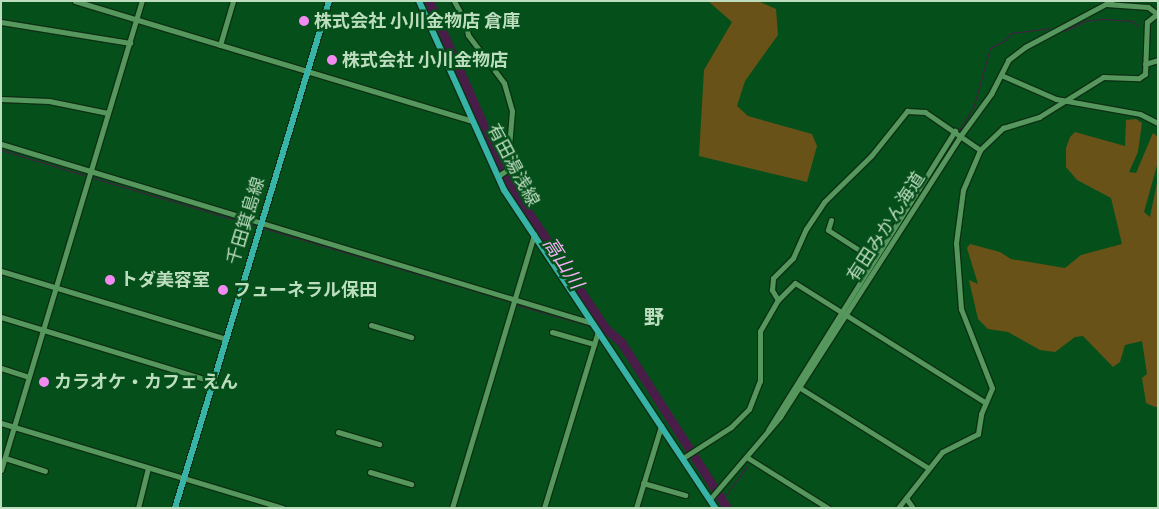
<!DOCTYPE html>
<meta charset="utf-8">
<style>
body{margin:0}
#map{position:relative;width:1159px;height:509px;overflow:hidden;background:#054f1a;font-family:"Archivo Narrow","Noto Sans JP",sans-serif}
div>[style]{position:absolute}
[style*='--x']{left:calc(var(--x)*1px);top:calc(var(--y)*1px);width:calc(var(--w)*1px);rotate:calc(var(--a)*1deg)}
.green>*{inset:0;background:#695217}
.stream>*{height:1px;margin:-0.5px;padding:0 0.5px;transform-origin:0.5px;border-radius:0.5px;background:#481d48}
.river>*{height:9px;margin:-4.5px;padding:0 4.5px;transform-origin:4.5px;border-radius:4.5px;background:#481d48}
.roads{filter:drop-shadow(1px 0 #0d3013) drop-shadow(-1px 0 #0d3013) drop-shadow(0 1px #0d3013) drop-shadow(0 -1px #0d3013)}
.minor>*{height:5px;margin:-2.5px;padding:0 2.5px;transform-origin:2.5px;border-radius:2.5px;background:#56975e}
.major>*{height:6px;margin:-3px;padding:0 3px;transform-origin:3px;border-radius:3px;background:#37b3a7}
.dots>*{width:14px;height:14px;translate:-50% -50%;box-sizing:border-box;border:2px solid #054f1a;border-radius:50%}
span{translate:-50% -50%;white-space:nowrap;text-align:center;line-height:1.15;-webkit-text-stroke:5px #054f1a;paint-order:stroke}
.poi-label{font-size:18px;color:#bdddbf;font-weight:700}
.left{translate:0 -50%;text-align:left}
.street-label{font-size:18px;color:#bdddbf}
.water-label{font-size:19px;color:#f5aff4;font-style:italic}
.quarter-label{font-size:20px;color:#bdddbf;font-weight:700}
.frame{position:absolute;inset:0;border:2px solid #bdddbf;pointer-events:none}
</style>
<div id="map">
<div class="green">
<div style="clip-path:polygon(708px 1px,758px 1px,776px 9px,778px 35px,745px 81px,737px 106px,748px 116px,812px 134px,817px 146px,807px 182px,699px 156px,704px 70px,732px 22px)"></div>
<div style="clip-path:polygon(1136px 119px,1142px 123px,1138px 152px,1129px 172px,1136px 173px,1153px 133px,1158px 137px,1158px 162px,1144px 212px,1150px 217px,1158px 178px,1158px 407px,1155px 407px,1146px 403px,1142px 378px,1147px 374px,1142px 341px,1125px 345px,1120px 362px,1113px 367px,1083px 336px,1075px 337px,1055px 352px,1040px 350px,1008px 332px,988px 329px,978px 319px,969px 280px,978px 284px,967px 248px,970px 244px,1000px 252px,1011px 259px,1065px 268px,1081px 255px,1122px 244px,1111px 198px,1077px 180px,1066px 167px,1066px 148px,1070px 137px,1075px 132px,1125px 146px,1126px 120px)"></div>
</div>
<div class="stream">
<div style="--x:1064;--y:31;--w:23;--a:-25"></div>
<div style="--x:1085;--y:21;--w:18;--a:-6"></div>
<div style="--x:1103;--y:19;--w:29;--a:4"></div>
<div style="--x:1132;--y:21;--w:8;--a:40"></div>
<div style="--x:958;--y:132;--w:31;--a:-59"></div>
<div style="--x:974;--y:105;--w:59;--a:-74.3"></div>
<div style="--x:990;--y:48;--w:16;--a:-27"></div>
<div style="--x:1004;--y:41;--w:11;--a:-49"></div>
<div style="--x:1011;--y:33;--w:39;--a:-7"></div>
<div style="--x:1;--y:150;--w:90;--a:16.8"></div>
<div style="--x:90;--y:177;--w:174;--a:16.4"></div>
<div style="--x:919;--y:193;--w:69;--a:-57.5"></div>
<div style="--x:263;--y:228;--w:259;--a:16.6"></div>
<div style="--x:514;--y:304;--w:78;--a:16.3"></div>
<div style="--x:602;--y:328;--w:3;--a:0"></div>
<div style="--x:722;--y:500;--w:42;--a:-53.7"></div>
</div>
<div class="river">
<div style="--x:429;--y:1;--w:199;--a:66.3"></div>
<div style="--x:509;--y:183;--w:174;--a:56.5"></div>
<div style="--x:605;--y:328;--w:21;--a:41"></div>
<div style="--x:621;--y:342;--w:197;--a:57.4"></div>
</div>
<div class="roads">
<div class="minor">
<div style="--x:75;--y:1;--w:416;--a:16.8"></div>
<div style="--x:454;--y:1;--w:23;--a:61"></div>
<div style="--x:465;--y:21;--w:14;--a:78"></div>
<div style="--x:468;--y:35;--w:60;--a:53.1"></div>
<div style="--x:504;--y:83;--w:29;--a:74"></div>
<div style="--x:512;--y:111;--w:59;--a:94.8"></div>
<div style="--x:507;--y:170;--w:11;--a:146"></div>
<div style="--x:1106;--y:4;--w:42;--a:4.1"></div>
<div style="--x:1148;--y:7;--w:10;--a:37"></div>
<div style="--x:1;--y:22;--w:131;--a:9.2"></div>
<div style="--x:220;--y:45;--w:46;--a:-73.5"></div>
<div style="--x:1145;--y:64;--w:14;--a:-17"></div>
<div style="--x:1001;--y:75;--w:60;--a:23.6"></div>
<div style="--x:1056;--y:99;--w:85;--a:10.1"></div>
<div style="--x:1140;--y:114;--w:20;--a:27"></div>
<div style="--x:1;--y:99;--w:48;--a:2.4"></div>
<div style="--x:49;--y:101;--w:60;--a:11.5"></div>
<div style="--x:1;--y:144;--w:618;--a:16.85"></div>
<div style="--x:831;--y:220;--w:10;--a:107"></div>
<div style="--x:828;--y:230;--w:54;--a:32.8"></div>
<div style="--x:1;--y:271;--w:235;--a:16.8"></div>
<div style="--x:778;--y:300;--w:12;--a:-121"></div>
<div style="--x:772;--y:290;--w:12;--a:-85"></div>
<div style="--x:773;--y:278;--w:28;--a:-45"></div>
<div style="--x:793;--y:258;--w:32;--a:-66"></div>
<div style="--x:806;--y:229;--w:32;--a:-56"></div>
<div style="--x:824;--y:202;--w:66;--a:-44.4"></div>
<div style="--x:871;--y:156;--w:58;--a:-51.3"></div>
<div style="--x:907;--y:111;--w:18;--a:3"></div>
<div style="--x:925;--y:112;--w:67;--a:34.6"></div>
<div style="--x:1;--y:317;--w:223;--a:17"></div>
<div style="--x:371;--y:325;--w:42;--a:16.7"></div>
<div style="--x:552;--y:332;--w:44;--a:15.9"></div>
<div style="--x:1;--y:368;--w:29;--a:18"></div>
<div style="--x:797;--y:386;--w:155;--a:32"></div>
<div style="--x:1;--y:423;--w:294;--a:16.8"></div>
<div style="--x:768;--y:430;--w:353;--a:-58"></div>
<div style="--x:338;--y:432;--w:43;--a:16.3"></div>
<div style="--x:5;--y:458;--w:42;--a:18"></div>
<div style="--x:683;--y:458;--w:57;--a:-32.9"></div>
<div style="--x:731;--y:427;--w:25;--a:-45"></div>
<div style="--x:749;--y:409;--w:30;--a:-69"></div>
<div style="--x:760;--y:381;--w:50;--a:-90"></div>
<div style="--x:760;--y:331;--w:36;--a:-60"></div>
<div style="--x:778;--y:300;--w:24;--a:-45"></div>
<div style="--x:795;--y:283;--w:224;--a:32.1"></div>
<div style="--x:748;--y:458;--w:94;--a:32"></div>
<div style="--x:1;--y:470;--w:490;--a:-73.3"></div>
<div style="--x:370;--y:472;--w:43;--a:16.3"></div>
<div style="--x:643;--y:483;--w:44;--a:15.9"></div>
<div style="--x:906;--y:498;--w:12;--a:55"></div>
<div style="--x:710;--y:499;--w:108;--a:-49.5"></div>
<div style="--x:780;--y:417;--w:335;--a:-57.3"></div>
<div style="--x:961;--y:135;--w:51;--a:-53.8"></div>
<div style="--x:991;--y:94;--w:38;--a:-63"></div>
<div style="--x:1008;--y:60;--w:21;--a:-37"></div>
<div style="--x:1025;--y:47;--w:98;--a:-28.1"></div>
<div style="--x:138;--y:508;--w:41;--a:-76"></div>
<div style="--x:452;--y:508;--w:286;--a:-73.3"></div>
<div style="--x:544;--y:508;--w:185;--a:-73"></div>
<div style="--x:636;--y:508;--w:86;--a:-73"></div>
<div style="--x:898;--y:508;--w:71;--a:-51.8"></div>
<div style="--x:942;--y:452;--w:40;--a:-26.6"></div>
<div style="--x:978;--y:434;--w:20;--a:-81"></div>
<div style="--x:981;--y:414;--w:28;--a:-67"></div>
<div style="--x:992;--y:388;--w:85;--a:-111.4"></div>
<div style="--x:961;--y:309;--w:66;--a:-94.3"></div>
<div style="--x:956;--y:243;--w:53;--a:-82.5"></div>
<div style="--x:963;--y:190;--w:43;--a:-67"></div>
<div style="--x:980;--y:150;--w:32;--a:-44"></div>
<div style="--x:1003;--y:128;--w:38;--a:-17"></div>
<div style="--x:1039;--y:117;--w:75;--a:-32"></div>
<div style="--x:1103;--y:77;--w:36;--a:2"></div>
<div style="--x:1139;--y:78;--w:7;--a:-34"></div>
<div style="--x:1145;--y:74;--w:52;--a:-87.8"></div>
<div style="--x:1147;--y:22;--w:14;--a:-39"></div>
</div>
<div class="major">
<div style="--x:419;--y:1;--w:207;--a:65.8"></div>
<div style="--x:504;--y:190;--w:382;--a:56.4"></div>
<div style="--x:175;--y:508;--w:530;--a:-73.1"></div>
</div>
</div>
<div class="dots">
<div style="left:304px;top:21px;background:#f28af2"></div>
<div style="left:332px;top:60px;background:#f28af2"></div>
<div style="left:110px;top:280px;background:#f28af2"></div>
<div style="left:223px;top:290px;background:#f28af2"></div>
<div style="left:44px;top:382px;background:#f28af2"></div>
</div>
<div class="poi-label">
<span class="left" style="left:314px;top:21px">株式会社 小川金物店 倉庫</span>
<span class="left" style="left:342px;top:60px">株式会社 小川金物店</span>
<span class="left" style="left:120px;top:280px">トダ美容室</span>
<span class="left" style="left:233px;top:290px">フューネラル保田</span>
<span class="left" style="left:54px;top:382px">カラオケ・カフェ えん</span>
</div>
<div class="street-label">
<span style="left:513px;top:165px;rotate:62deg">有田湯浅線</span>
<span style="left:246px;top:221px;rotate:-73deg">千田箕島線</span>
<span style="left:886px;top:227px;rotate:-57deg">有田みかん海道</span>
</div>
<div class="water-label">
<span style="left:563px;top:263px;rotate:57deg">高山川</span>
</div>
<div class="quarter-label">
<span style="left:654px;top:316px">野</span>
</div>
<div class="frame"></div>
</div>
